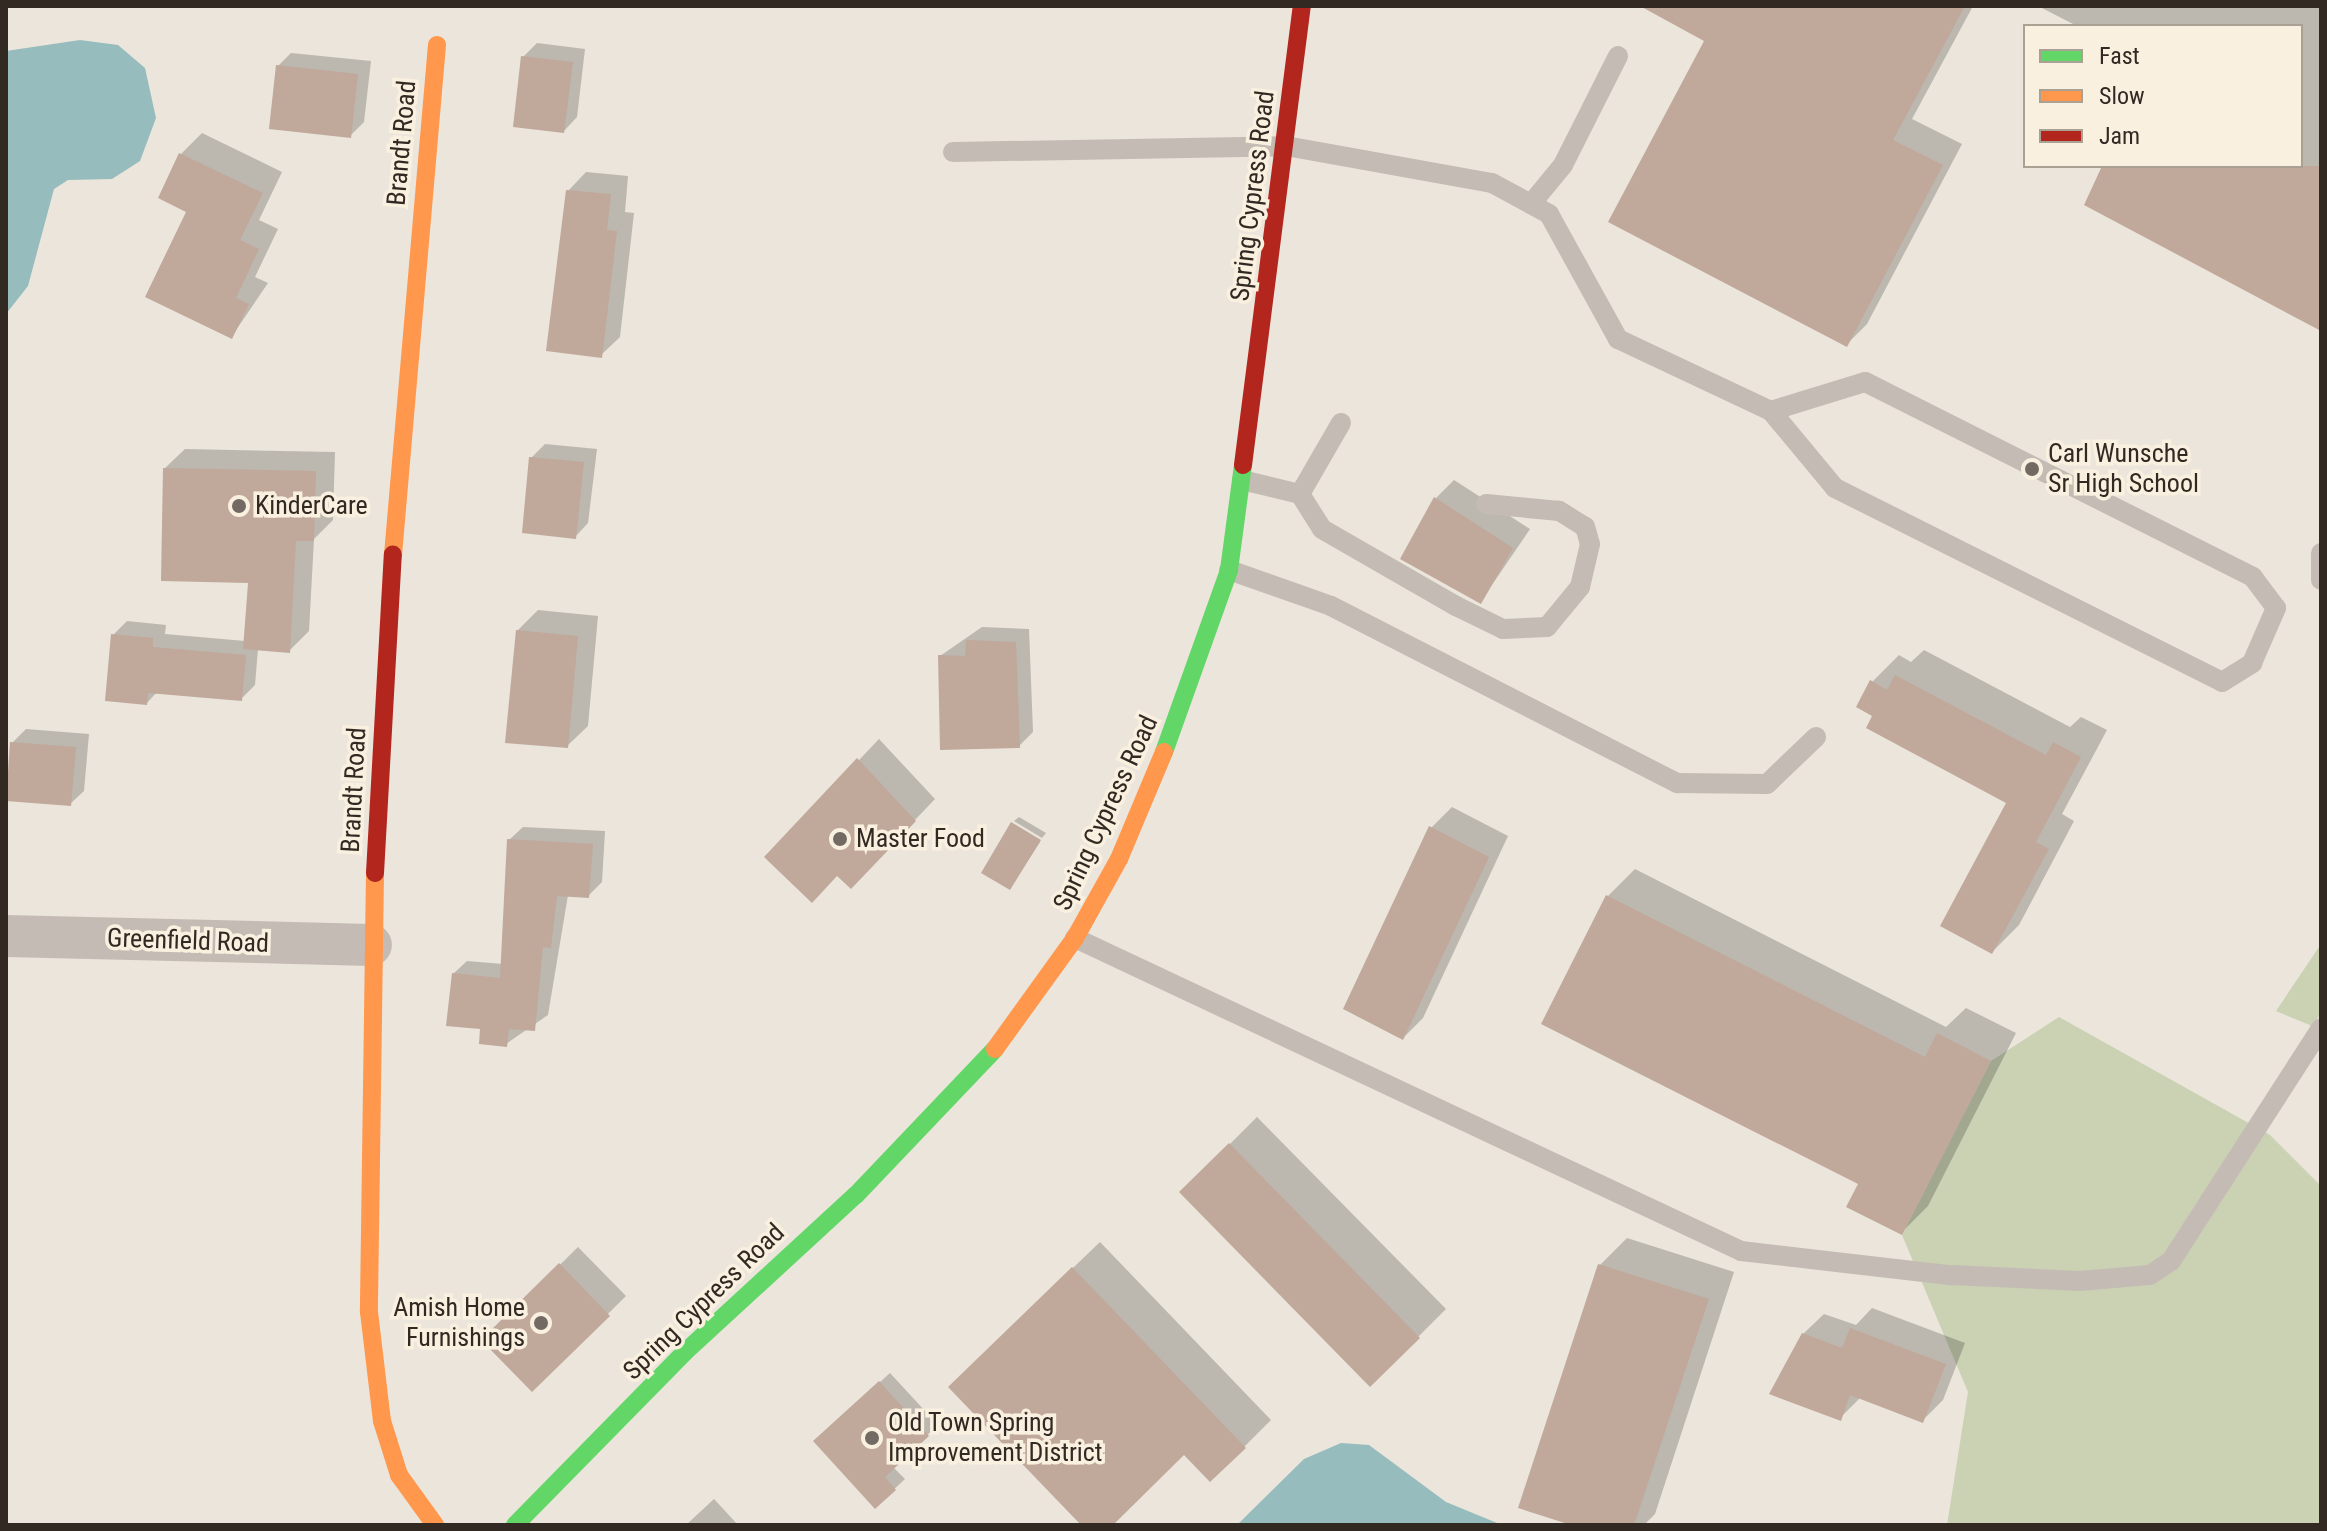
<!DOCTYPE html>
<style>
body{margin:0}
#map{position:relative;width:2327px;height:1531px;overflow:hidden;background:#ebe5db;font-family:"Roboto Condensed",sans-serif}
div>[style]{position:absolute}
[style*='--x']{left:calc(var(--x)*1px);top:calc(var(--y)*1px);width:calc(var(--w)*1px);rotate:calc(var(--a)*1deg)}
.green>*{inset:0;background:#cad2b3}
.water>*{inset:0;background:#96bcbe}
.shadow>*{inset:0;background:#0003}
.building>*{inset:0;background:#c0a89b}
.lane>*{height:20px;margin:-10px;padding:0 10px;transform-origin:10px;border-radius:10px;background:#c4bcb4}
.street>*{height:42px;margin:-21px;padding:0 21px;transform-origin:21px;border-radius:21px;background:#c4bcb4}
.fast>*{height:18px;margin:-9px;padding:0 9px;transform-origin:9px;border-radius:9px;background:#63d668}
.slow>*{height:18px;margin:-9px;padding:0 9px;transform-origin:9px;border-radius:9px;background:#ff974d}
.jam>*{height:18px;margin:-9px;padding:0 9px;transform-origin:9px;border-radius:9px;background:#b3261e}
.dots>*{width:22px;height:22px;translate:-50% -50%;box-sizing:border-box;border:4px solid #faf0e0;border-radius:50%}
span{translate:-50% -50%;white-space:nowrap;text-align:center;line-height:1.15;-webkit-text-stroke:7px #faf0e0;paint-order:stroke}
.street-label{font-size:26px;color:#332923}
.poi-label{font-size:26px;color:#332923}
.left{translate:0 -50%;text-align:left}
.right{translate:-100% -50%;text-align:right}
.frame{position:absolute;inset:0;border:8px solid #332923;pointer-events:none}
.legend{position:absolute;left:2023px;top:24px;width:280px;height:144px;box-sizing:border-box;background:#faf0e0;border:2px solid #aaa094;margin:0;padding:10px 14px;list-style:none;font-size:24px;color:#332923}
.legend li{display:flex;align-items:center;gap:16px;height:40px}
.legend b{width:40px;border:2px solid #aaa094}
</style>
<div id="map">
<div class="green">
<div style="clip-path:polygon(2321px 944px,2321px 1013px,2312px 1026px,2276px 1011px)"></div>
<div style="clip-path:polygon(2059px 1017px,2270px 1135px,2321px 1186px,2321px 1525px,1947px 1525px,1968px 1392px,1902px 1235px,1991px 1061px)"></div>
</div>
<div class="water">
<div style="clip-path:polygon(80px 40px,118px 45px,145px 68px,156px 118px,140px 161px,112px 179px,68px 180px,54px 189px,28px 286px,6px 314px,6px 51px)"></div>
<div style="clip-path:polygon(1341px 1443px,1369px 1445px,1446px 1502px,1502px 1525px,1237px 1525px,1304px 1459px)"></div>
</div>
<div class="shadow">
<div style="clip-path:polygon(1670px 6px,1973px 6px,1912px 119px,1962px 144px,1867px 324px,1846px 345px,1707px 40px)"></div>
<div style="clip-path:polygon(2038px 6px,2321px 6px,2321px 329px,2104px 166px,2301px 166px,2301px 26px,2077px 26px)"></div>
<div style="clip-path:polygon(537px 43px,585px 49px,577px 117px,564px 131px,523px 57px)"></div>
<div style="clip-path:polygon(291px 53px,371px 61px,364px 122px,350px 136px,278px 66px)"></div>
<div style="clip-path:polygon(202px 133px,282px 172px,259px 220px,278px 229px,255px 277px,268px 283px,232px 336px,189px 211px,160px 198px,181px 154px)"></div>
<div style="clip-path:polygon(586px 172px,628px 176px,625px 212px,634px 213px,620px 337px,601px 355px,568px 191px)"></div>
<div style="clip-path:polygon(545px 444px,597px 449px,588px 523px,575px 537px,531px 458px)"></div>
<div style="clip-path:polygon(185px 449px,335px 452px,333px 520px,314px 539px,309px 631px,289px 651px,258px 649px,255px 685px,241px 699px,157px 692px,147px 703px,113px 635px,127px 621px,166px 625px,165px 634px,245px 641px,250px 581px,165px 468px)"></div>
<div style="clip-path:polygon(1454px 480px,1530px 529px,1481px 601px,1436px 498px)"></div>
<div style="clip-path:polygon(538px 610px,598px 616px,588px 726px,567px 746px,517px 631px)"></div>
<div style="clip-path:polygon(982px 627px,1029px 629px,1033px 732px,1019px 746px,940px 656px)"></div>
<div style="clip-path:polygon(1924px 650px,2070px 727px,2081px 717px,2107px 730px,2062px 814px,2074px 821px,2019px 925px,1992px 952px,2008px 802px,1875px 715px,1872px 682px,1899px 655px,1911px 662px)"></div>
<div style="clip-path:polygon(26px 729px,89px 734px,84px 791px,70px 804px,12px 743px)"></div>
<div style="clip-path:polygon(879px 739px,935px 799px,871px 866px,837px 874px,767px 857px)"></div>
<div style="clip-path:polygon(1452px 807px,1508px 836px,1423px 1018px,1403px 1038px,1431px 828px)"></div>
<div style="clip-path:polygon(1019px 817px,1046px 833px,1042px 838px,1014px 821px)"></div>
<div style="clip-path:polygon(1012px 825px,1040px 842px,1010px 888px)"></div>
<div style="clip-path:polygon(523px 827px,605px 831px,602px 882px,588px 896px,568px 895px,548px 1015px,506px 1044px,482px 1027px,453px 974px,467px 961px,503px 964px,509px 840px)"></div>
<div style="clip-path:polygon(1635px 869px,1946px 1027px,1966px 1008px,2016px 1033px,1928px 1206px,1901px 1233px,1608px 896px)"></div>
<div style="clip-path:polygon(1257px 1117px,1446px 1309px,1370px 1385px,1182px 1192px)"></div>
<div style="clip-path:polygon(1627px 1238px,1734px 1272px,1655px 1514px,1644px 1525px,1578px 1525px,1600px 1265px)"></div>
<div style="clip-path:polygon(1100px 1242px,1271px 1420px,1244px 1447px,1184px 1452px,1110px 1525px,1083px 1525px,977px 1360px)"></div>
<div style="clip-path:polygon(578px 1247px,626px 1296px,532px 1389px,484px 1340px)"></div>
<div style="clip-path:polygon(1872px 1308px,1965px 1343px,1943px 1400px,1923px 1420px,1861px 1397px,1840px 1418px,1803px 1334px,1824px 1314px,1856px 1325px)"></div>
<div style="clip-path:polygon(890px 1373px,938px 1425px,893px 1467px,905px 1479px,875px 1507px,825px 1432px)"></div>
<div style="clip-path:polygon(714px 1499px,738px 1525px,686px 1525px)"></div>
</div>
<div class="building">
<div style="clip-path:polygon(1640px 6px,1965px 6px,1893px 140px,1943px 165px,1847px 347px,1608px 222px,1704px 41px)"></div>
<div style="clip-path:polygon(521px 56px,573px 62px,564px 133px,513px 127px)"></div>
<div style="clip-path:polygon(276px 65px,358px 74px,351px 138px,269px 129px)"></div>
<div style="clip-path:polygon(179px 153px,263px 193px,240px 240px,259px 249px,236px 298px,249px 304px,232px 339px,145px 297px,186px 212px,158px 198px)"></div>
<div style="clip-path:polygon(2102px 166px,2321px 166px,2321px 331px,2084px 205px)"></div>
<div style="clip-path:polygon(566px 190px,611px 194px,607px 230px,617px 231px,602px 358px,546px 351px)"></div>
<div style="clip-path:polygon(529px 457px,584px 462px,576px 539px,522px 533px)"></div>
<div style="clip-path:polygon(163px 468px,316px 471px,314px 541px,296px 541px,290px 653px,243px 649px,248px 583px,161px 581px)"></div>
<div style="clip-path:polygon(1434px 497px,1513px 548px,1481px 604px,1400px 559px)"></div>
<div style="clip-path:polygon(516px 630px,578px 636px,568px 748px,505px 743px)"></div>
<div style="clip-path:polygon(111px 634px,153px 638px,153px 647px,246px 655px,242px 701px,148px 693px,147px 705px,105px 701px)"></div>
<div style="clip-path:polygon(966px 640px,1016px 642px,1020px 748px,940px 750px,938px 655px,965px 656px)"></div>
<div style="clip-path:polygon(1895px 675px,2046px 755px,2053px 742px,2081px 757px,2036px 842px,2049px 849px,1992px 954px,1940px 926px,2006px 803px,1866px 728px,1872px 716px,1856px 707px,1870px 680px,1887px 690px)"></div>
<div style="clip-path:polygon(10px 742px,76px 747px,71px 806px,6px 801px)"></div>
<div style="clip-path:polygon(857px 758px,916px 821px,851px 889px,837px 876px,812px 903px,764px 857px)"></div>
<div style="clip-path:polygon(1011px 822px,1041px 840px,1010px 890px,981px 873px)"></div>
<div style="clip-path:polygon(1429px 826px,1489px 857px,1403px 1040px,1343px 1009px)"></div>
<div style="clip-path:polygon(507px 839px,593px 844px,589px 898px,557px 896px,551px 948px,543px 947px,535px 1031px,509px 1029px,507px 1047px,479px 1044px,480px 1029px,446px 1026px,452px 973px,500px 978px)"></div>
<div style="clip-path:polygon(1606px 895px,1925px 1057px,1937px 1033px,1991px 1061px,1902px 1235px,1846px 1207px,1858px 1184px,1541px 1024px)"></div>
<div style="clip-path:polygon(1229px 1143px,1420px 1338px,1370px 1387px,1179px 1192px)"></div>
<div style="clip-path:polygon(559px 1263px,610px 1316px,532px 1392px,481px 1340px)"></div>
<div style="clip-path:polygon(1598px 1264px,1709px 1299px,1634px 1525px,1571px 1525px,1518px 1508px)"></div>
<div style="clip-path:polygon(1072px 1267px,1246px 1448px,1210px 1482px,1184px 1455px,1113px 1525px,1081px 1525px,948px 1387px)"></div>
<div style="clip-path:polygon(1850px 1328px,1946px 1364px,1923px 1423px,1850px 1395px,1841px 1421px,1769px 1394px,1802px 1333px,1842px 1348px)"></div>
<div style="clip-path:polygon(879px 1381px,929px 1436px,885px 1477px,896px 1490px,875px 1509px,813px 1441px)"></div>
</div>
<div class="lane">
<div style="--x:953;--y:152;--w:333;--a:-1"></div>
<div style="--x:1286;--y:146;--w:209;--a:10.2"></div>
<div style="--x:1492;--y:183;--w:65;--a:28.5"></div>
<div style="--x:1549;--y:214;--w:143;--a:61.1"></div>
<div style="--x:1618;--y:339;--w:169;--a:25.2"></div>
<div style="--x:1771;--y:411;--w:100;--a:50.3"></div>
<div style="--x:1835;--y:488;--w:433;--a:26.6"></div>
<div style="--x:2222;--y:682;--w:36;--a:-32"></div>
<div style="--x:2252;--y:663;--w:60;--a:-66.4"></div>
<div style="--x:2276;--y:608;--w:39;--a:-127"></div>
<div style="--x:2253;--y:577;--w:434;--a:-153.3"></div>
<div style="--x:1865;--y:382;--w:98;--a:162.9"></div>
<div style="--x:1531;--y:204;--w:50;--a:-50.6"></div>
<div style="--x:1563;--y:165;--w:122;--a:-63.2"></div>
<div style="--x:1242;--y:480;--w:60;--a:13.6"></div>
<div style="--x:1300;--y:494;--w:82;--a:-60"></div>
<div style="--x:1300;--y:494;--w:41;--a:57.8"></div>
<div style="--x:1322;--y:529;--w:155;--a:29.9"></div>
<div style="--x:1456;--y:606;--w:52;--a:26.1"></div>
<div style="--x:1503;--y:629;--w:44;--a:-2.6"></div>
<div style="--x:1547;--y:627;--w:52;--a:-50.5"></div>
<div style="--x:1580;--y:587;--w:44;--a:-76.9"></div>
<div style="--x:1590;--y:544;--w:18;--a:-106"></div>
<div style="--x:1585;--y:527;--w:31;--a:-148"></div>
<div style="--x:1559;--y:511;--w:73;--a:-174.5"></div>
<div style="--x:2321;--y:553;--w:27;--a:90"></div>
<div style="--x:1229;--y:570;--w:108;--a:19.4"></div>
<div style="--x:1331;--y:606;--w:389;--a:27.1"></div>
<div style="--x:1677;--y:783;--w:90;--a:0.6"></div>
<div style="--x:1767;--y:784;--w:68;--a:-43.8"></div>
<div style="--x:1075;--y:938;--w:736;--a:25.17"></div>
<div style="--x:1741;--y:1251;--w:210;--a:6.6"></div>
<div style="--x:1950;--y:1275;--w:130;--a:2.6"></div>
<div style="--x:2080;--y:1281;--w:70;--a:-4.9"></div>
<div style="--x:2150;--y:1275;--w:25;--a:-34"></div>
<div style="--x:2171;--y:1261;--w:277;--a:-57.2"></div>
</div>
<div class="street">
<div style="--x:6;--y:936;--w:365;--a:1.4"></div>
</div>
<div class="fast">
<div style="--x:1164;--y:752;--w:193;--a:-70.3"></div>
<div style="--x:1229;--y:570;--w:106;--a:-82.4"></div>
<div style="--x:515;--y:1525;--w:243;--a:-45.5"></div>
<div style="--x:685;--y:1352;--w:232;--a:-42.6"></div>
<div style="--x:856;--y:1195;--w:202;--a:-46.4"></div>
</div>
<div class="slow">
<div style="--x:393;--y:555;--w:512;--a:-85.07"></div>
<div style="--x:375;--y:873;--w:439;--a:90.8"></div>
<div style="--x:369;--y:1312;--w:110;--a:83.2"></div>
<div style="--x:382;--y:1421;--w:57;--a:72.5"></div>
<div style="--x:399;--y:1475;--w:62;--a:54.2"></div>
<div style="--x:995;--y:1049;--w:137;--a:-54.2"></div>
<div style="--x:1075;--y:938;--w:90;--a:-60.9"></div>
<div style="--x:1119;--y:859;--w:116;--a:-67.2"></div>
</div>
<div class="jam">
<div style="--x:1243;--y:465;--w:463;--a:-82.7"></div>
<div style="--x:375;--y:873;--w:319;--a:-86.8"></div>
</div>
<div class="dots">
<div style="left:2032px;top:469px;background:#736b63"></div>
<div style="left:239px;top:506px;background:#736b63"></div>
<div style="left:840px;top:839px;background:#736b63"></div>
<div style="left:541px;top:1323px;background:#736b63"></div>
<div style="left:872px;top:1438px;background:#736b63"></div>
</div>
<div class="street-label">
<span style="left:402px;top:143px;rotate:-85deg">Brandt Road</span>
<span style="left:1253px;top:196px;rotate:-83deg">Spring Cypress Road</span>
<span style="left:354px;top:790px;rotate:-87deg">Brandt Road</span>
<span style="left:1106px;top:813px;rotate:-65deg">Spring Cypress Road</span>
<span style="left:188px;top:941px;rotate:2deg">Greenfield Road</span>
<span style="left:704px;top:1302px;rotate:-44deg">Spring Cypress Road</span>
</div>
<div class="poi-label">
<span class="left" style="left:2048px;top:469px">Carl Wunsche<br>Sr High School</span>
<span class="left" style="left:255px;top:506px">KinderCare</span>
<span class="left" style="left:856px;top:839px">Master Food</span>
<span class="right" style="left:525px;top:1323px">Amish Home<br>Furnishings</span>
<span class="left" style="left:888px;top:1438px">Old Town Spring<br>Improvement District</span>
</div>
<div class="frame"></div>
<ul class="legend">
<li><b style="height:10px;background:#63d668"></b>Fast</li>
<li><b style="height:10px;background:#ff974d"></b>Slow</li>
<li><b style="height:10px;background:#b3261e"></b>Jam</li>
</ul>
</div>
